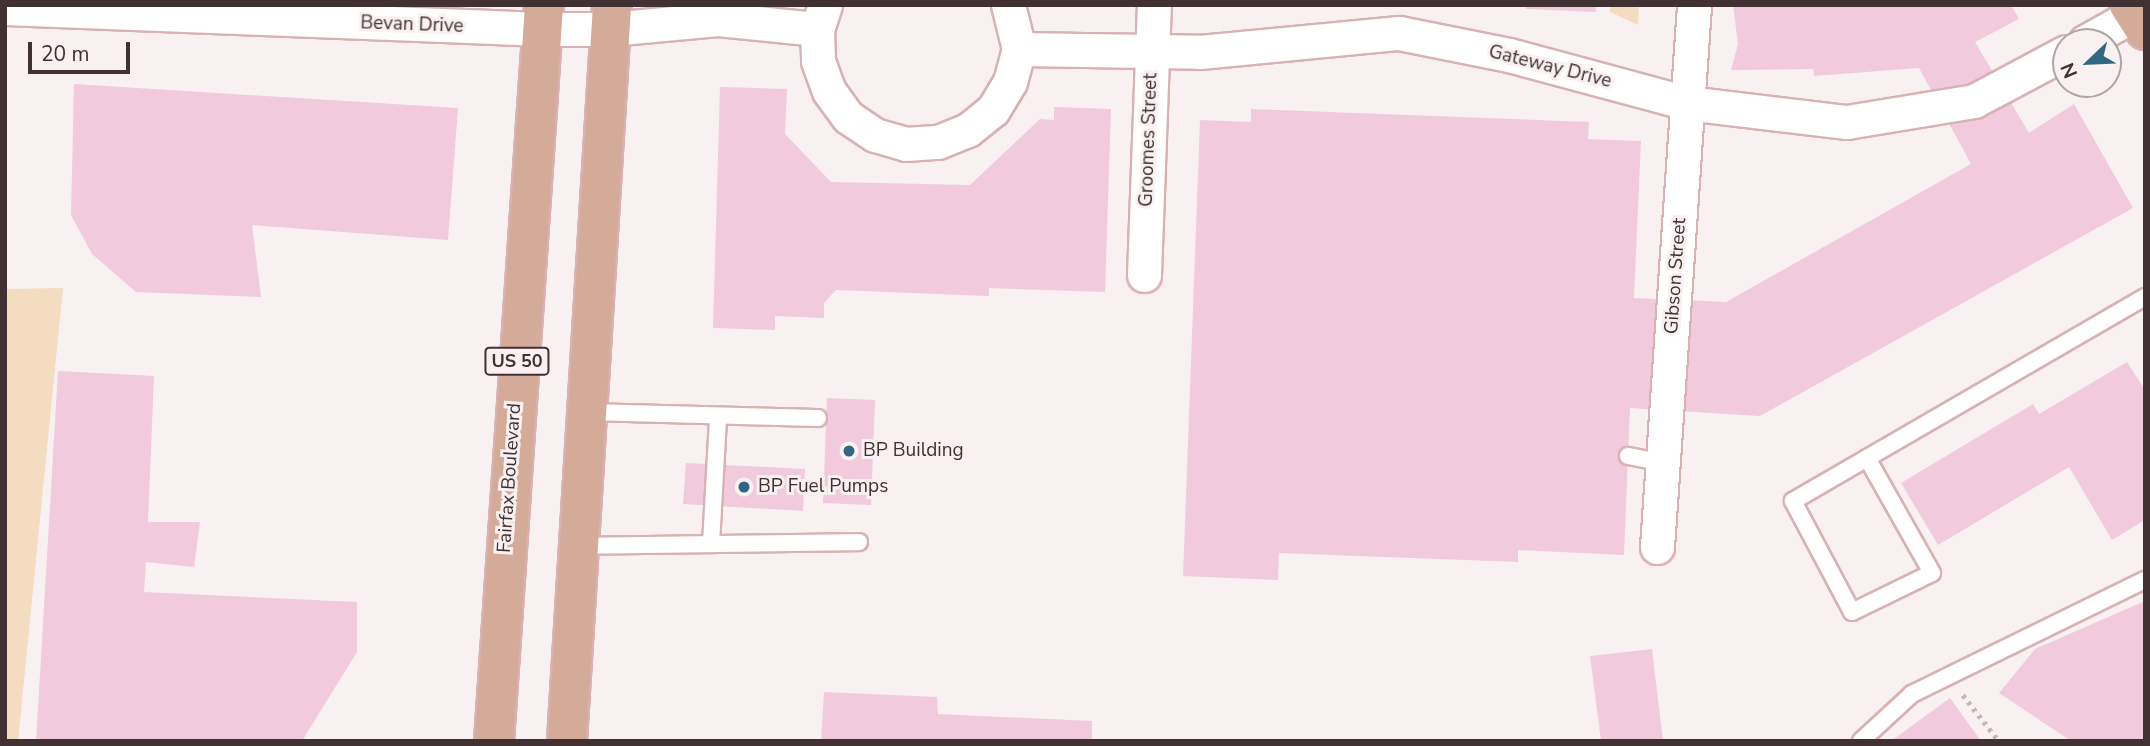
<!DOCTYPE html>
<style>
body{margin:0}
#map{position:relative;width:2150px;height:746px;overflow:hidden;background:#f9f1f1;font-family:"Nunito Sans",sans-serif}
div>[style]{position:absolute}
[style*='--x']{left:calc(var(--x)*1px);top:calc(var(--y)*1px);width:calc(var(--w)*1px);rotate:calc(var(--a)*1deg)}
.green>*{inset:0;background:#f3dcbf}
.building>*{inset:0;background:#f1cade}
.path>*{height:4.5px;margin-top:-2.25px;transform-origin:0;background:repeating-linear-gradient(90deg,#c1b7b7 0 3.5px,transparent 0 8.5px)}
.roads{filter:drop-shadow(2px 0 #d8b1b3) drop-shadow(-2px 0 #d8b1b3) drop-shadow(0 2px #d8b1b3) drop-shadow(0 -2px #d8b1b3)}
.lane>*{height:16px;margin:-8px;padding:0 8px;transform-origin:8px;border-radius:8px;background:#fff}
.street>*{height:33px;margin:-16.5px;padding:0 16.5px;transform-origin:16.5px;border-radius:16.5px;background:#fff}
.primary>*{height:38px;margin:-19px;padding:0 19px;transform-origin:19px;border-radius:19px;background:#d4aa99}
.dots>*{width:19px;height:19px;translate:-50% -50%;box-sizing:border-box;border:4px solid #f9f1f1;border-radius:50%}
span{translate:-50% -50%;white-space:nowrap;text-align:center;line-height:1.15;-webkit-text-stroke:6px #f9f1f1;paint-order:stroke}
.shield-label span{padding:2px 5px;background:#f9f1f1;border:2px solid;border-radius:5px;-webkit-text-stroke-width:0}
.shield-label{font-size:18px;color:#413132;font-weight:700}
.street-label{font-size:19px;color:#413132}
.poi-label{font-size:19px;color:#413132}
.left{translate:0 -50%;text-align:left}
.frame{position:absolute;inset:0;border:7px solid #413132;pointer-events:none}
.north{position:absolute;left:2052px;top:28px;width:70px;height:70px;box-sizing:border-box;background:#f9f1f1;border:2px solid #afa4a5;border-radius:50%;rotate:247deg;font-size:19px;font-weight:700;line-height:28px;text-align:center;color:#413132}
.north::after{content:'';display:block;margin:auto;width:24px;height:32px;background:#306882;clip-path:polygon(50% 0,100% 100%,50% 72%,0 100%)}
.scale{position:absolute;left:28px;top:42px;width:102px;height:32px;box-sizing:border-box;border:4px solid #413132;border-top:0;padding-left:9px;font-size:21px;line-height:24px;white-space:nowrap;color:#413132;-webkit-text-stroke:5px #f9f1f1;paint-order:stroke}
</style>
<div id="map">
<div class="green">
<div style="clip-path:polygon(1610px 5px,1639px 5px,1638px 25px,1610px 12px)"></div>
<div style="clip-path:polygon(63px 288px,18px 741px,5px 741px,5px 289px)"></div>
</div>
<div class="building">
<div style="clip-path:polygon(1526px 5px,1596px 5px,1596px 12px,1526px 9px)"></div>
<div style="clip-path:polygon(1733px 5px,2011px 5px,2019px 19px,1975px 42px,2029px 133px,2074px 104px,2133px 208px,1760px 416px,1630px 408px,1624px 555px,1518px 550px,1518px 562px,1279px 553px,1278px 580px,1183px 576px,1200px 120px,1251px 122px,1251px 109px,1589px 122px,1588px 139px,1641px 141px,1634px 298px,1726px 302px,1971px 164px,1919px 68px,1814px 76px,1813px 69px,1731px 70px,1738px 44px)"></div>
<div style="clip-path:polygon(74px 84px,458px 108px,448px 240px,252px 225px,261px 297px,136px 292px,92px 254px,71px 215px)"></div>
<div style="clip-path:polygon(720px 87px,787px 89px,785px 134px,831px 182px,970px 185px,1040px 119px,1054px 120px,1054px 107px,1111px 109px,1105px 292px,989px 288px,989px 296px,836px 290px,824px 303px,824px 318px,775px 316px,775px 330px,713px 328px)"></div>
<div style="clip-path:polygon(2127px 362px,2145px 390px,2145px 520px,2112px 540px,2069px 467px,1938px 545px,1901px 483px,2033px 404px,2039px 414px)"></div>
<div style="clip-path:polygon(58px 371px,154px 376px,148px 522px,200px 522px,194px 567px,146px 562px,144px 592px,357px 602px,357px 652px,302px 741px,36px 741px)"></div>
<div style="clip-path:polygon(827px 398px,875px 400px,871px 505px,823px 503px)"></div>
<div style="clip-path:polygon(686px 463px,805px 469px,803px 511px,683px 504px)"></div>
<div style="clip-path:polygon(2145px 601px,2145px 741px,2071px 741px,1999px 693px,2035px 649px)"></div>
<div style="clip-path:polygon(1652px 649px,1663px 741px,1601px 741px,1590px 656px)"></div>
<div style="clip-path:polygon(824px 692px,937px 697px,938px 714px,1092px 721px,1092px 741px,821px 741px)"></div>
<div style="clip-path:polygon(1950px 698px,1981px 741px,1891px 741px)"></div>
</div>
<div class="path">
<div style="--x:1963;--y:695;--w:58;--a:52"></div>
</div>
<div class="roads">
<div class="lane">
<div style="--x:586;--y:412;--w:232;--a:1.5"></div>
<div style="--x:1628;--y:456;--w:36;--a:11"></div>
<div style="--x:1867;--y:458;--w:132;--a:60.5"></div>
<div style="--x:1932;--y:573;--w:89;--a:154"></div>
<div style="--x:1852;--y:612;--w:126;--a:-118"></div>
<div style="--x:1793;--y:501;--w:407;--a:-30.1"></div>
<div style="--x:711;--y:544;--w:127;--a:-86.8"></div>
<div style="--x:578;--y:546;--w:281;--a:-0.8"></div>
<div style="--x:1861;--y:741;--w:69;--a:-42.7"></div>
<div style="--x:1912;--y:694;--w:259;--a:-26.1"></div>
</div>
<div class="street">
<div style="--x:825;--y:5;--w:25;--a:108"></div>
<div style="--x:817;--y:29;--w:32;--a:88"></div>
<div style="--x:818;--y:61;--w:32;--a:70"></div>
<div style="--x:829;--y:91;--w:32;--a:54"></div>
<div style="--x:848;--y:117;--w:32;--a:34"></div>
<div style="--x:875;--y:135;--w:32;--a:16"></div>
<div style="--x:906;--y:144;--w:32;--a:-4"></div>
<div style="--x:938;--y:142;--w:32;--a:-22"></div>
<div style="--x:968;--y:130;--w:32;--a:-39"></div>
<div style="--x:993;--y:110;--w:33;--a:-59"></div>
<div style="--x:1010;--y:82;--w:34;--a:-75"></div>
<div style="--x:1019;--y:49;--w:45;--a:-104"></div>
<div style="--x:5;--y:8;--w:537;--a:2.24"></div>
<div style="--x:542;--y:29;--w:68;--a:0"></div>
<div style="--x:610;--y:29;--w:108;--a:-5.3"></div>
<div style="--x:718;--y:19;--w:100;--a:5.8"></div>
<div style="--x:2085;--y:42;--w:57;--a:-29.2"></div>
<div style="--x:1019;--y:49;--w:181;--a:0.9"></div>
<div style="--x:1200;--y:52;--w:200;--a:-5.5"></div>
<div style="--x:1399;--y:33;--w:112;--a:11.3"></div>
<div style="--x:1509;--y:55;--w:184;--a:15.1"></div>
<div style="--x:1687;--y:103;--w:161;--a:6.8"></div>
<div style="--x:1847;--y:122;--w:129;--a:-9.4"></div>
<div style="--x:1974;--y:101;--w:104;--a:-28"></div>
<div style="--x:1144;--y:275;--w:270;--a:-87.9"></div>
<div style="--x:1657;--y:547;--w:543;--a:-86.09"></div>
</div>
<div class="primary">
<div style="--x:2129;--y:5;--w:30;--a:57"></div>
<div style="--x:494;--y:741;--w:738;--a:-86.11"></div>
<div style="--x:567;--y:741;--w:737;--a:-86.5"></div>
</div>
</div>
<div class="dots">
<div style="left:849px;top:451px;background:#306882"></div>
<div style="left:744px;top:487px;background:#306882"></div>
</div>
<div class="shield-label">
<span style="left:517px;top:361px">US 50</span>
</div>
<div class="street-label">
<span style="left:412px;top:25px;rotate:2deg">Bevan Drive</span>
<span style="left:1550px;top:67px;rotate:14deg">Gateway Drive</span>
<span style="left:1149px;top:140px;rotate:-88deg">Groomes Street</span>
<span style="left:1676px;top:276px;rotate:-86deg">Gibson Street</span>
<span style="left:510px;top:478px;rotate:-86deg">Fairfax Boulevard</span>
</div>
<div class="poi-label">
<span class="left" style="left:863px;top:451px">BP Building</span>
<span class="left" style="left:758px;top:487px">BP Fuel Pumps</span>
</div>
<div class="frame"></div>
<div class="north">N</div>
<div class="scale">20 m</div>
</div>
